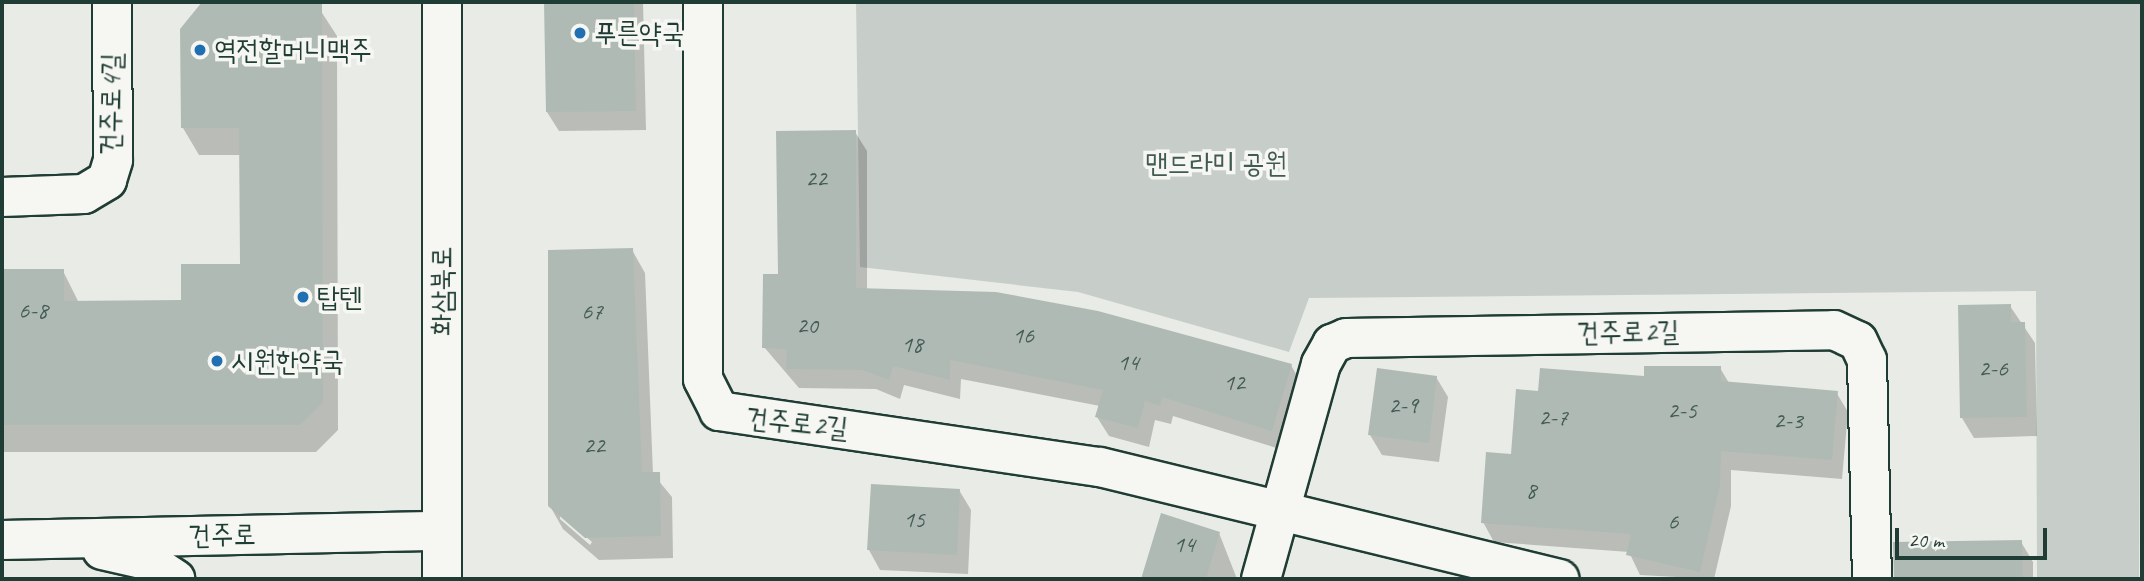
<!DOCTYPE html>
<meta charset="utf-8">
<style>
body{margin:0}
#map{position:relative;width:2144px;height:581px;overflow:hidden;background:#e9ebe7;font-family:Caveat,"Poor Story",sans-serif}
div>[style]{position:absolute}
[style*='--x']{left:calc(var(--x)*1px);top:calc(var(--y)*1px);width:calc(var(--w)*1px);rotate:calc(var(--a)*1deg)}
.green>*{inset:0;background:#c7cec9}
.shadow>*{inset:0;background:#0003}
.building>*{inset:0;background:#b0bab5}
.roads{filter:drop-shadow(2px 0 #1f3d34) drop-shadow(-2px 0 #1f3d34) drop-shadow(0 2px #1f3d34) drop-shadow(0 -2px #1f3d34)}
.minor>*{height:38px;margin:-19px;padding:0 19px;transform-origin:19px;border-radius:19px;background:#f6f6f2}
.dots>*{width:19px;height:19px;translate:-50% -50%;box-sizing:border-box;border:4px solid #f6f6f2;border-radius:50%}
span{translate:-50% -50%;white-space:nowrap;text-align:center;line-height:1.15;-webkit-text-stroke:7px #f6f6f2;paint-order:stroke}
.number-label{font-size:24px;color:#435c54}
.number-label span{-webkit-text-stroke-width:0}
.poi-label{font-size:28px;color:#1f3d34}
.left{translate:0 -50%;text-align:left}
.street-label{font-size:28px;color:#1f3d34}
.park-label{font-size:28px;color:#415a52}
.frame{position:absolute;inset:0;border:4px solid #1f3d34;pointer-events:none}
.scale{position:absolute;left:1895px;top:528px;width:152px;height:32px;box-sizing:border-box;border:4px solid #1f3d34;border-top:0;padding-left:9px;font-size:21px;line-height:24px;white-space:nowrap;color:#1f3d34;-webkit-text-stroke:5px #f6f6f2;paint-order:stroke}
</style>
<div id="map">
<div class="green">
<div style="clip-path:polygon(856px 2px,2142px 2px,2139px 579px,2037px 579px,2036px 291px,1309px 298px,1289px 352px,1078px 292px,860px 267px)"></div>
</div>
<div class="shadow">
<div style="clip-path:polygon(204px 2px,315px 2px,337px 36px,338px 430px,316px 452px,2px 452px,2px 271px,63px 271px,79px 303px,183px 302px,242px 265px,241px 155px,199px 155px,183px 128px,182px 30px)"></div>
<div style="clip-path:polygon(546px 2px,643px 2px,646px 130px,559px 131px,547px 112px)"></div>
<div style="clip-path:polygon(855px 132px,867px 151px,867px 290px,1291px 365px,1302px 385px,1283px 450px,1173px 416px,1171px 424px,1155px 420px,1149px 447px,1109px 436px,1097px 417px,1100px 406px,961px 379px,960px 399px,904px 385px,900px 399px,876px 389px,799px 388px,764px 347px,779px 276px)"></div>
<div style="clip-path:polygon(evenodd,632px 250px,645px 273px,653px 474px,672px 497px,673px 558px,599px 560px,563px 529px,550px 506px,632px 250px,560px 514px,592px 542px,590px 545px,560px 519px,560px 514px)"></div>
<div style="clip-path:polygon(2010px 306px,2035px 343px,2037px 436px,1974px 438px,1962px 418px)"></div>
<div style="clip-path:polygon(1720px 368px,1729px 383px,1836px 392px,1848px 412px,1842px 479px,1731px 470px,1731px 506px,1714px 579px,1640px 575px,1629px 552px,1494px 542px,1483px 522px,1540px 392px)"></div>
<div style="clip-path:polygon(1436px 377px,1448px 397px,1439px 462px,1382px 455px,1370px 435px)"></div>
<div style="clip-path:polygon(959px 490px,971px 510px,968px 574px,880px 570px,869px 550px)"></div>
<div style="clip-path:polygon(1162px 516px,1219px 533px,1237px 579px,1143px 579px)"></div>
<div style="clip-path:polygon(2021px 542px,2033px 562px,2033px 579px,1939px 579px,1939px 543px)"></div>
</div>
<div class="building">
<div style="clip-path:polygon(202px 2px,322px 2px,323px 402px,300px 425px,2px 425px,2px 269px,64px 269px,64px 301px,181px 300px,181px 264px,240px 264px,239px 128px,181px 128px,180px 29px)"></div>
<div style="clip-path:polygon(544px 2px,634px 2px,636px 111px,546px 112px)"></div>
<div style="clip-path:polygon(856px 130px,856px 288px,996px 292px,1098px 311px,1292px 364px,1272px 431px,1162px 397px,1160px 406px,1145px 401px,1138px 428px,1095px 417px,1103px 390px,950px 360px,950px 380px,893px 366px,889px 380px,863px 370px,786px 369px,787px 349px,762px 348px,763px 274px,778px 274px,776px 131px)"></div>
<div style="clip-path:polygon(633px 248px,642px 472px,660px 472px,661px 536px,585px 538px,548px 506px,548px 250px)"></div>
<div style="clip-path:polygon(2011px 304px,2011px 322px,2025px 322px,2027px 417px,1960px 418px,1958px 305px)"></div>
<div style="clip-path:polygon(1644px 366px,1721px 366px,1721px 381px,1838px 391px,1832px 460px,1721px 451px,1720px 485px,1700px 572px,1626px 555px,1631px 534px,1481px 523px,1486px 452px,1511px 454px,1516px 389px,1538px 391px,1540px 368px,1644px 376px)"></div>
<div style="clip-path:polygon(1377px 368px,1437px 376px,1429px 443px,1368px 435px)"></div>
<div style="clip-path:polygon(871px 484px,960px 489px,957px 555px,867px 550px)"></div>
<div style="clip-path:polygon(1161px 513px,1220px 532px,1206px 579px,1141px 579px)"></div>
<div style="clip-path:polygon(2022px 540px,2023px 579px,1894px 579px,1893px 542px)"></div>
</div>
<div class="roads">
<div class="minor">
<div style="--x:703;--y:2;--w:377;--a:90"></div>
<div style="--x:703;--y:379;--w:36;--a:63"></div>
<div style="--x:719;--y:411;--w:385;--a:8.4"></div>
<div style="--x:1100;--y:467;--w:473;--a:13.7"></div>
<div style="--x:2;--y:197;--w:82;--a:-2.1"></div>
<div style="--x:84;--y:194;--w:27;--a:-31"></div>
<div style="--x:107;--y:180;--w:21;--a:-73"></div>
<div style="--x:113;--y:160;--w:158;--a:-90.4"></div>
<div style="--x:2;--y:540;--w:440;--a:-1.2"></div>
<div style="--x:102;--y:550;--w:45;--a:12.8"></div>
<div style="--x:146;--y:560;--w:35;--a:33"></div>
<div style="--x:442;--y:579;--w:577;--a:-90"></div>
<div style="--x:1261;--y:579;--w:223;--a:-74.4"></div>
<div style="--x:1321;--y:364;--w:23;--a:-61"></div>
<div style="--x:1332;--y:344;--w:15;--a:-23"></div>
<div style="--x:1346;--y:338;--w:488;--a:-0.9"></div>
<div style="--x:1834;--y:330;--w:26;--a:25"></div>
<div style="--x:1858;--y:341;--w:21;--a:65"></div>
<div style="--x:1867;--y:360;--w:219;--a:88.7"></div>
</div>
</div>
<div class="dots">
<div style="left:580px;top:33px;background:#1f6fb2"></div>
<div style="left:200px;top:50px;background:#1f6fb2"></div>
<div style="left:303px;top:297px;background:#1f6fb2"></div>
<div style="left:217px;top:361px;background:#1f6fb2"></div>
</div>
<div class="number-label">
<span style="left:816px;top:179px">22</span>
<span style="left:33px;top:311px">6-8</span>
<span style="left:592px;top:312px">67</span>
<span style="left:807px;top:326px">20</span>
<span style="left:1023px;top:336px">16</span>
<span style="left:912px;top:345px">18</span>
<span style="left:1128px;top:363px">14</span>
<span style="left:1993px;top:369px">2-6</span>
<span style="left:1234px;top:383px">12</span>
<span style="left:1403px;top:406px">2-9</span>
<span style="left:1682px;top:411px">2-5</span>
<span style="left:1553px;top:418px">2-7</span>
<span style="left:1788px;top:421px">2-3</span>
<span style="left:594px;top:446px">22</span>
<span style="left:1531px;top:491px">8</span>
<span style="left:914px;top:520px">15</span>
<span style="left:1673px;top:522px">6</span>
<span style="left:1184px;top:545px">14</span>
</div>
<div class="poi-label">
<span class="left" style="left:594px;top:33px">푸른약국</span>
<span class="left" style="left:214px;top:50px">역전할머니맥주</span>
<span class="left" style="left:317px;top:297px">탑텐</span>
<span class="left" style="left:231px;top:361px">시원한약국</span>
</div>
<div class="street-label">
<span style="left:111px;top:104px;rotate:-89deg">건주로4길</span>
<span style="left:442px;top:291px;rotate:-90deg">화삼북로</span>
<span style="left:1628px;top:332px;rotate:-1deg">건주로2길</span>
<span style="left:797px;top:423px;rotate:6deg">건주로2길</span>
<span style="left:222px;top:535px;rotate:-1deg">건주로</span>
</div>
<div class="park-label">
<span style="left:1216px;top:163px">맨드라미 공원</span>
</div>
<div class="frame"></div>
<div class="scale">20 m</div>
</div>
